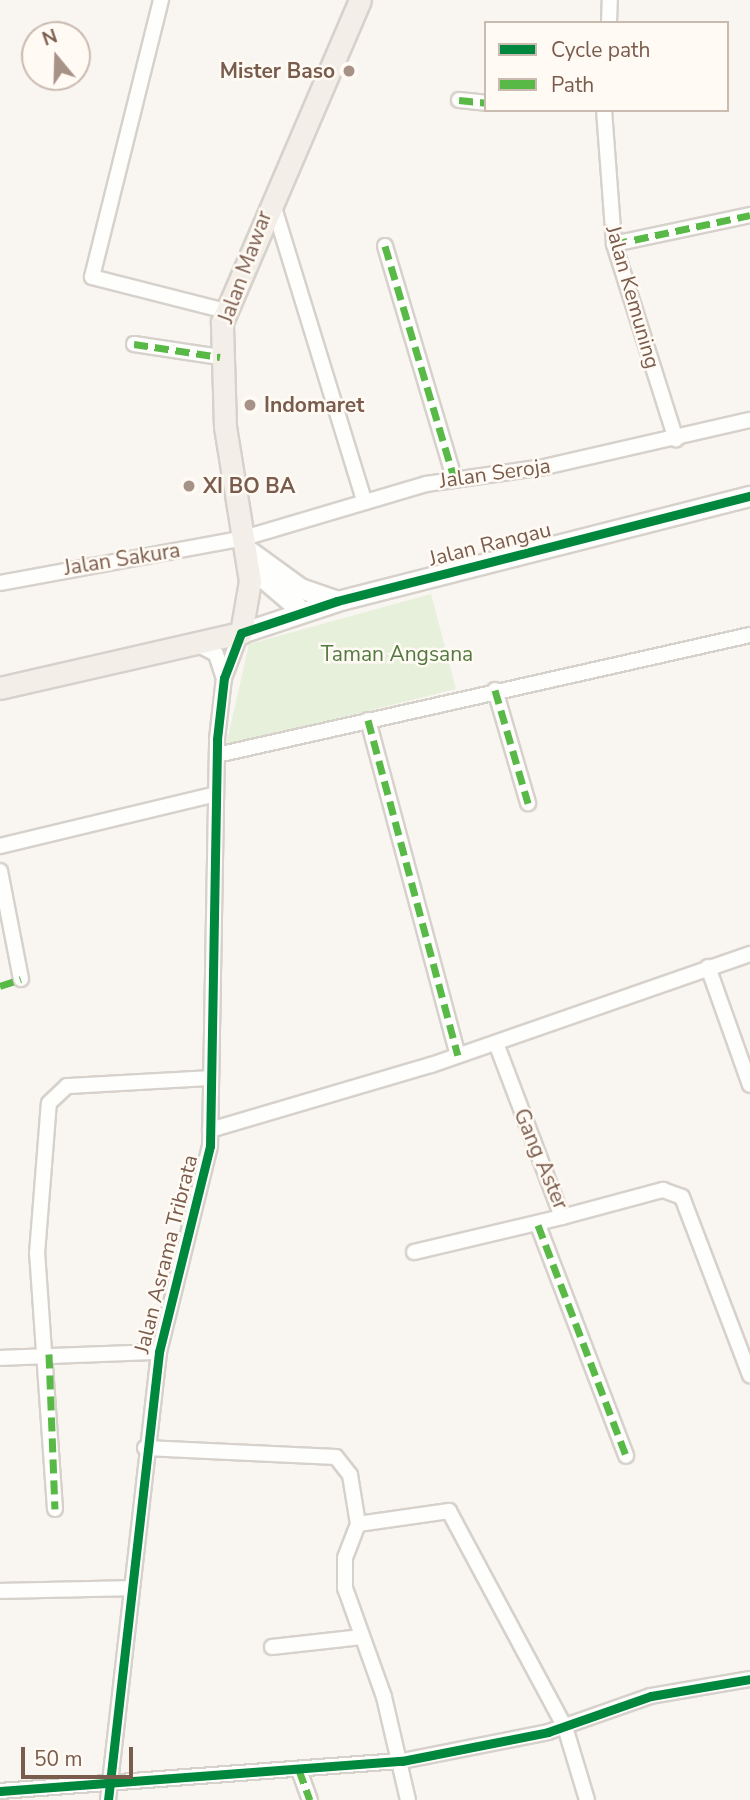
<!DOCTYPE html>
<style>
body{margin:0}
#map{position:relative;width:750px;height:1800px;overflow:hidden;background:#f9f5f0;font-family:"Nunito Sans",sans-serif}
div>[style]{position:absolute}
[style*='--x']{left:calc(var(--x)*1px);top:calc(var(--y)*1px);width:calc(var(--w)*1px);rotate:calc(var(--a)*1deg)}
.green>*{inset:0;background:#e7f0db}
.roads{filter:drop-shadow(2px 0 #d7d1cb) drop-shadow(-2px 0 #d7d1cb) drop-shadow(0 2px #d7d1cb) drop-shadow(0 -2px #d7d1cb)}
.street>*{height:14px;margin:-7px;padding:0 7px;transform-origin:7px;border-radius:7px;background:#fefefd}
.secondary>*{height:19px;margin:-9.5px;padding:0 9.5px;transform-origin:9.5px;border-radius:9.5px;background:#fefefd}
.primary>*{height:21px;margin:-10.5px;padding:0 10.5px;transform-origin:10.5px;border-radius:10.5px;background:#f3eee8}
.quiet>*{height:7px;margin-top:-3.5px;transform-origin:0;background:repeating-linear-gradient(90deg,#58b947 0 14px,transparent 0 21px)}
.cycleway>*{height:9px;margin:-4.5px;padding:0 4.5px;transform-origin:4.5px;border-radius:4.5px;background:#00873e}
.dots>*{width:19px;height:19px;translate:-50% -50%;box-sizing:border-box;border:4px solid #fffaf3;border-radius:50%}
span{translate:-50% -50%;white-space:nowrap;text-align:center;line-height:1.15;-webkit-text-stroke:5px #fffaf3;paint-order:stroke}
.poi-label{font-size:21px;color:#7a5c4d;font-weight:700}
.right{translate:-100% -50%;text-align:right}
.left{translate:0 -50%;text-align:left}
.street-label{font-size:21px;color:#7a5c4d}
.park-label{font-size:21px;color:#537a41}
.legend{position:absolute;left:484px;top:21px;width:245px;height:91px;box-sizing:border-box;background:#fffaf3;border:2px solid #cabbb1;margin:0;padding:9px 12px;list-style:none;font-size:21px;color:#7a5c4d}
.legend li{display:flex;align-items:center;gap:14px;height:35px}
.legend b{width:35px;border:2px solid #cabbb1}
.north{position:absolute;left:21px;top:21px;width:70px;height:70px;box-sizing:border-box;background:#fffaf3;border:2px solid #cabbb1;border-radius:50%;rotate:341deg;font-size:19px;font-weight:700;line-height:28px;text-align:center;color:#7a5c4d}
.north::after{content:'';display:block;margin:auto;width:24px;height:32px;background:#a69286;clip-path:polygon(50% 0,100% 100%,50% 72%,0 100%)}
.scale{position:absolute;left:21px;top:1747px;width:112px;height:32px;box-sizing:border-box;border:4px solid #7a5c4d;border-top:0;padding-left:9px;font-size:21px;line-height:24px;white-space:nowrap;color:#7a5c4d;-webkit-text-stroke:5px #fffaf3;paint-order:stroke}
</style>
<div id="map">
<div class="green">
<div style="clip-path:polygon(431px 594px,456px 689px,226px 746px,249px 644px)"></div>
</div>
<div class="roads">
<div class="street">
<div style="--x:161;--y:0;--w:285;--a:104"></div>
<div style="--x:92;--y:277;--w:137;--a:14.3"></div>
<div style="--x:609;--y:23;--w:23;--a:-88"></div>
<div style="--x:459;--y:100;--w:27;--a:6"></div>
<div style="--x:604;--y:110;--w:134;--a:85.7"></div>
<div style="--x:614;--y:244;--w:205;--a:72.4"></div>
<div style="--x:272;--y:201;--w:313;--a:72.9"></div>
<div style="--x:614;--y:244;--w:139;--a:-12"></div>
<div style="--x:385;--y:246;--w:241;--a:73.4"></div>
<div style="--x:134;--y:344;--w:87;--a:8.6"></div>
<div style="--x:0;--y:583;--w:248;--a:-10.4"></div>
<div style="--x:244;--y:538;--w:190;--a:-16.5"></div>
<div style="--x:426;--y:484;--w:119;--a:-8.2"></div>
<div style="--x:544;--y:467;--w:211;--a:-12.9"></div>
<div style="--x:197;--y:644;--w:21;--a:28"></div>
<div style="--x:216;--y:654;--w:25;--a:72"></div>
<div style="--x:495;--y:690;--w:118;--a:73.7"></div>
<div style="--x:368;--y:720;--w:347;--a:75"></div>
<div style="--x:217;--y:755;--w:546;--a:-12.69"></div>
<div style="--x:0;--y:846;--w:222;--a:-13.5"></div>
<div style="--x:0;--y:871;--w:110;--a:79"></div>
<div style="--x:708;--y:967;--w:125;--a:70.4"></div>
<div style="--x:496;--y:1043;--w:186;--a:69.2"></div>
<div style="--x:562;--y:1217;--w:105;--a:-15"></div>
<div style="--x:663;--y:1190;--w:20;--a:20"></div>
<div style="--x:682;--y:1197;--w:191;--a:69.1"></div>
<div style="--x:210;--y:1130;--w:230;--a:-16.4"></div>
<div style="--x:431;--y:1065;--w:338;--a:-19.2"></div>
<div style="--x:538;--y:1225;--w:247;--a:69.1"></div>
<div style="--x:414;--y:1252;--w:152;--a:-13.3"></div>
<div style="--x:0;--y:1358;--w:159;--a:-2.2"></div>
<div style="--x:145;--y:1448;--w:191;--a:2.7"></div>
<div style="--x:336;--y:1457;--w:23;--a:52"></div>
<div style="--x:350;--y:1475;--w:50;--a:80.7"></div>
<div style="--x:358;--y:1524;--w:92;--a:-8.1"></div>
<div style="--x:449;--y:1511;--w:245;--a:61.8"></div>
<div style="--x:565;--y:1727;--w:76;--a:73.2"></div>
<div style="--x:55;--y:1509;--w:256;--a:-94"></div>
<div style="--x:37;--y:1254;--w:151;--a:-85.5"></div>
<div style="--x:49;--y:1103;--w:25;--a:-43"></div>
<div style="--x:67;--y:1086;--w:143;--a:-3.2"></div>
<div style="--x:358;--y:1524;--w:36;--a:111"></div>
<div style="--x:345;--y:1558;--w:30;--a:90"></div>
<div style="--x:345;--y:1588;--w:116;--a:70.3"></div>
<div style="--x:384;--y:1697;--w:106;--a:76.9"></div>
<div style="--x:0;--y:1591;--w:130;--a:-1.3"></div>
<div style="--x:272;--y:1647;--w:90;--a:-6.4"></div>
<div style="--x:299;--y:1770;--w:32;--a:70"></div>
<div style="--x:0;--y:1791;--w:403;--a:-4.3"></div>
<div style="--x:402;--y:1761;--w:149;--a:-11.2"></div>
<div style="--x:548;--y:1732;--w:109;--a:-19.3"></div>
<div style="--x:651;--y:1696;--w:100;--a:-9.7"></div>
<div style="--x:108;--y:1800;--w:451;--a:-83.5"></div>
<div style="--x:159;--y:1352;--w:212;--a:-76.1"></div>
<div style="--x:210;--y:1146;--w:407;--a:-89"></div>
<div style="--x:217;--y:739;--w:61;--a:-83.5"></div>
<div style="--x:224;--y:678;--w:48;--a:-69.3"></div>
</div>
<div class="secondary">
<div style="--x:245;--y:548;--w:68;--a:36"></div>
<div style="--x:300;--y:588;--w:39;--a:19"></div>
<div style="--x:255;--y:571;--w:62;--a:40.4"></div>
<div style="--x:241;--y:633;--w:101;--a:-18.4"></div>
<div style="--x:337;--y:601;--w:426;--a:-14.3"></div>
</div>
<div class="primary">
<div style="--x:0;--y:688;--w:247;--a:-12.9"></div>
<div style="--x:241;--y:633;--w:53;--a:-80.2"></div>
<div style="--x:250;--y:581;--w:157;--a:-99.2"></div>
<div style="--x:225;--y:426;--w:104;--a:-91.7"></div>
<div style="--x:222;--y:322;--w:350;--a:-66.8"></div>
</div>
</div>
<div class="quiet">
<div style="--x:459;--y:100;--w:27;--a:6"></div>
<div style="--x:614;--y:244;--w:139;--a:-12"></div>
<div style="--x:385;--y:246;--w:241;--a:73.4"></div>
<div style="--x:134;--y:344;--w:87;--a:8.6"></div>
<div style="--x:495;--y:690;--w:118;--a:73.7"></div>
<div style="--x:368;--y:720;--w:347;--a:75"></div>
<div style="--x:0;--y:986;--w:22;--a:-18"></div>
<div style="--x:538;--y:1225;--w:247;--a:69.1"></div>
<div style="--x:49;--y:1354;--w:155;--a:87.8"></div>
<div style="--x:299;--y:1770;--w:32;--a:70"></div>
</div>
<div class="cycleway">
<div style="--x:0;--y:1791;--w:403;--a:-4.3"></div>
<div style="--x:402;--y:1761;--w:149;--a:-11.2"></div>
<div style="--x:548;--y:1732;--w:109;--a:-19.3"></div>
<div style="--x:651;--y:1696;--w:100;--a:-9.7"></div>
<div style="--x:108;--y:1800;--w:451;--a:-83.5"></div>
<div style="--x:159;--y:1352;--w:212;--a:-76.1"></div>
<div style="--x:210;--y:1146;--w:407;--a:-89"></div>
<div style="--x:217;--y:739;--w:61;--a:-83.5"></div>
<div style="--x:224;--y:678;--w:48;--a:-69.3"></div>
<div style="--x:241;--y:633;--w:101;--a:-18.4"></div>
<div style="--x:337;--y:601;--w:426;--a:-14.3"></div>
</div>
<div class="dots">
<div style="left:349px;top:71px;background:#a69286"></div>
<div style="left:250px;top:405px;background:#a69286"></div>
<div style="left:189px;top:486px;background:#a69286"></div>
</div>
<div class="poi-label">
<span class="right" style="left:335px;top:71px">Mister Baso</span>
<span class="left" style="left:264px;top:405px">Indomaret</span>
<span class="left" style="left:203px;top:486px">XI BO BA</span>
</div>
<div class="street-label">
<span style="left:245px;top:267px;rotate:-70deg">Jalan Mawar</span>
<span style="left:633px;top:297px;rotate:74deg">Jalan Kemuning</span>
<span style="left:495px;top:473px;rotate:-8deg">Jalan Seroja</span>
<span style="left:490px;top:544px;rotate:-14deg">Jalan Rangau</span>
<span style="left:122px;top:559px;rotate:-9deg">Jalan Sakura</span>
<span style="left:541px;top:1159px;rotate:67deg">Gang Aster</span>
<span style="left:166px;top:1254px;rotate:-76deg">Jalan Asrama Tribrata</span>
</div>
<div class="park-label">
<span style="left:397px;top:654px">Taman Angsana</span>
</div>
<ul class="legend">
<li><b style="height:9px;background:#00873e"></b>Cycle path</li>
<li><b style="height:9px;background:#58b947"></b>Path</li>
</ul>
<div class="north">N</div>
<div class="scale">50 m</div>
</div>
